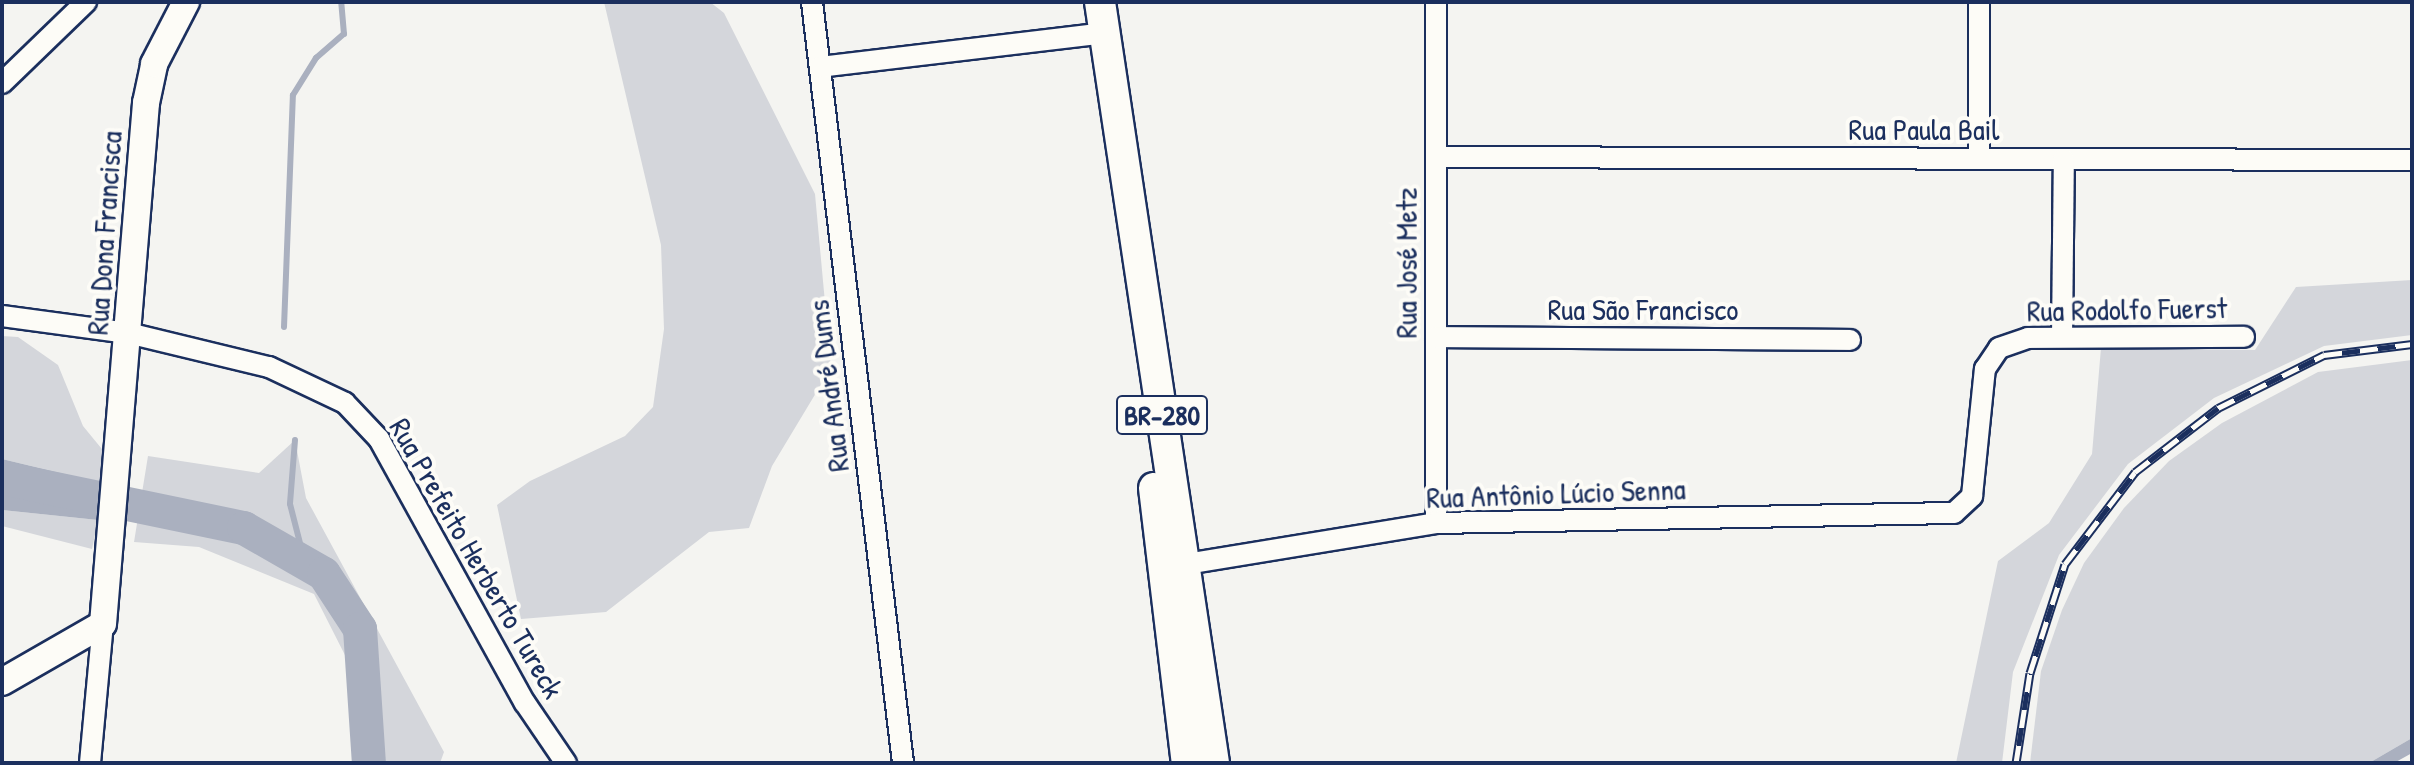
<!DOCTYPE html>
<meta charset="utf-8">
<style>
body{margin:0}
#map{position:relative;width:2414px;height:765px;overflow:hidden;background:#f4f4f1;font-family:"Patrick Hand",sans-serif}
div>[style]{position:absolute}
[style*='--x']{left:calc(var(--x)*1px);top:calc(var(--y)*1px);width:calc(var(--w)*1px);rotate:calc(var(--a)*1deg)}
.green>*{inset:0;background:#d4d6db}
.water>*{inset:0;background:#aab0bf}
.stream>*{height:6px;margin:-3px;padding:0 3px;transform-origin:3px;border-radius:3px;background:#aab0bf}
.river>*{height:34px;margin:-17px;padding:0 17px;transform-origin:17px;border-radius:17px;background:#aab0bf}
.roads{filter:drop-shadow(2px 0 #1b2f5e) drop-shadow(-2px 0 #1b2f5e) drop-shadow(0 2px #1b2f5e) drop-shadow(0 -2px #1b2f5e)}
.minor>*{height:20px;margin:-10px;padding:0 10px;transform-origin:10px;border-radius:10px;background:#fdfcf7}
.major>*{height:26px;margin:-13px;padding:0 13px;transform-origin:13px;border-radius:13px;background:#fdfcf7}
.highway>*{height:30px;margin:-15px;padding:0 15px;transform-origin:15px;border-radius:15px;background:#fdfcf7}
.rail>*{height:9px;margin-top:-4.5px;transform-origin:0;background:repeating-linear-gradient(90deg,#fdfcf7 0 18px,#1b2f5e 0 36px);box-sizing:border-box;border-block:2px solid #1b2f5e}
span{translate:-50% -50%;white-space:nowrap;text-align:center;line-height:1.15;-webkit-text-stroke:8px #fdfcf7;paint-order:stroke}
.shield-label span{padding:2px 6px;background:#fdfcf7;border:2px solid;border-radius:6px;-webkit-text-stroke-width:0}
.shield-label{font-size:28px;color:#1b2f5e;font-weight:700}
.street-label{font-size:30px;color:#1b2f5e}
.frame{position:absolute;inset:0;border:4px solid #1b2f5e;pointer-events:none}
</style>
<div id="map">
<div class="green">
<div style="clip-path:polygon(604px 2px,710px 2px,724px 13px,815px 194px,831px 368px,772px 466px,749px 528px,709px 532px,606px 612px,521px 619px,497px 505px,530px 481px,625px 436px,653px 407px,664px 329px,661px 245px)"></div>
<div style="clip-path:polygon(2412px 280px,2412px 335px,2324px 346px,2214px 398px,2128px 464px,2059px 555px,2013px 672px,2002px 763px,1956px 763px,1998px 561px,2049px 523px,2092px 454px,2101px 348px,2255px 350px,2296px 287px)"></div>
<div style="clip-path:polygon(2px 336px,18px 337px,58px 365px,83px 426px,106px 454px,106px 484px,2px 459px)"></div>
<div style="clip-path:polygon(2412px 360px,2412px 738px,2369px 763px,2030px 763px,2041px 671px,2062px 610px,2084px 563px,2124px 508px,2169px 461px,2222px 423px,2318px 372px)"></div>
<div style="clip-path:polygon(295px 440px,306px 498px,444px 752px,440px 763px,359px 763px,350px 665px,314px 594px,199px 547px,134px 542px,148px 456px,259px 473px)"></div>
<div style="clip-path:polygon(2px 510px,98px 520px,92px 549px,2px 526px)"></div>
</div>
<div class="water">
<div style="clip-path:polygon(2px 459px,106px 484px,98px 520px,2px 510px)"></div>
<div style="clip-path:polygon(2412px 738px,2412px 753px,2394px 763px,2369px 763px)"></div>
</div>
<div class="stream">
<div style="--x:284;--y:327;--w:232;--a:-87.8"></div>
<div style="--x:293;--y:95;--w:44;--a:-58.1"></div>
<div style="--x:316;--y:58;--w:37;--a:-41"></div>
<div style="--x:344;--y:34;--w:32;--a:-95"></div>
<div style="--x:295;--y:440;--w:64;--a:94.5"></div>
<div style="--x:290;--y:504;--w:61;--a:75.7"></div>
</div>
<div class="river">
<div style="--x:2;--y:478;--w:247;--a:11.7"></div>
<div style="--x:244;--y:528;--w:92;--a:29.9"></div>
<div style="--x:324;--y:574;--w:66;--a:56.8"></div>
<div style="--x:360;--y:629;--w:134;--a:86.2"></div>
</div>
<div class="roads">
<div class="minor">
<div style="--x:812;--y:2;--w:766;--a:83.18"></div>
<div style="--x:1436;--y:2;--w:521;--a:90"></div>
<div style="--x:820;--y:67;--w:286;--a:-6.8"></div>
<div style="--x:2;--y:83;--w:117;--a:-44"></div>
<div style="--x:1436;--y:157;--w:976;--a:0.18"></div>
<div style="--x:1979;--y:159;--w:157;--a:-90"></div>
<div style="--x:2;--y:316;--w:127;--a:7.7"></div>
<div style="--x:128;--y:333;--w:145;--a:13.6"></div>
<div style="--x:269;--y:367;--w:84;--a:25.3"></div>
<div style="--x:345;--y:403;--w:50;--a:46.6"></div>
<div style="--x:379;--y:439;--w:302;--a:61.1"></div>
<div style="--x:525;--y:703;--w:73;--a:55.7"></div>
<div style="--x:1436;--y:337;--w:414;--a:0.4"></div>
<div style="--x:2062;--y:337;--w:178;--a:-89.4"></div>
<div style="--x:1174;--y:566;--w:266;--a:-9.3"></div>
<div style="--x:1436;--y:523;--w:518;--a:-1.11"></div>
<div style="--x:1954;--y:513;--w:25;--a:-43"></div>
<div style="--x:1972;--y:496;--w:128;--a:-84.2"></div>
<div style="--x:1985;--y:369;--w:25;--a:-56"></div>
<div style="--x:1999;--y:348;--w:31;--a:-19"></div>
<div style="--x:2028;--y:338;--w:216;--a:-0.3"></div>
<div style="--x:90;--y:763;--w:140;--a:-84.7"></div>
</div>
<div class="major">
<div style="--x:2;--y:682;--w:116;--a:-29.9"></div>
<div style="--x:103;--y:624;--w:523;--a:-85.28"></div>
<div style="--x:146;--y:103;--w:40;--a:-78"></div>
<div style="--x:154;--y:64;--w:70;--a:-62.7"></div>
</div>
<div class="highway">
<div style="--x:1100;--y:2;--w:769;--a:81.48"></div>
<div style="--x:1154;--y:488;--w:277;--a:83.2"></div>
</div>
</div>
<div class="rail">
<div style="--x:2016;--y:763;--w:91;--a:-81.2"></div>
<div style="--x:2030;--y:673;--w:114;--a:-72.2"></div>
<div style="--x:2065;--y:564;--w:116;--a:-52.7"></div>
<div style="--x:2135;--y:472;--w:105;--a:-37.6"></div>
<div style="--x:2218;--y:408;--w:119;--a:-26.6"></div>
<div style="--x:2324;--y:355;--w:89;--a:-7.1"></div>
</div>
<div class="shield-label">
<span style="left:1162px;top:415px">BR-280</span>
</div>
<div class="street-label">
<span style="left:1924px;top:129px">Rua Paula Bail</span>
<span style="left:104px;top:233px;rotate:-86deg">Rua Dona Francisca</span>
<span style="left:1406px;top:263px;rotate:-90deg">Rua José Metz</span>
<span style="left:1643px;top:309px">Rua São Francisco</span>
<span style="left:2127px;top:309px;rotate:-1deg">Rua Rodolfo Fuerst</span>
<span style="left:828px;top:386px;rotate:-97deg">Rua André Dums</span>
<span style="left:1556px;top:493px;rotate:-2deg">Rua Antônio Lúcio Senna</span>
<span style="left:477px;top:558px;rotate:60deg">Rua Prefeito Herberto Tureck</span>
</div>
<div class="frame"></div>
</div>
